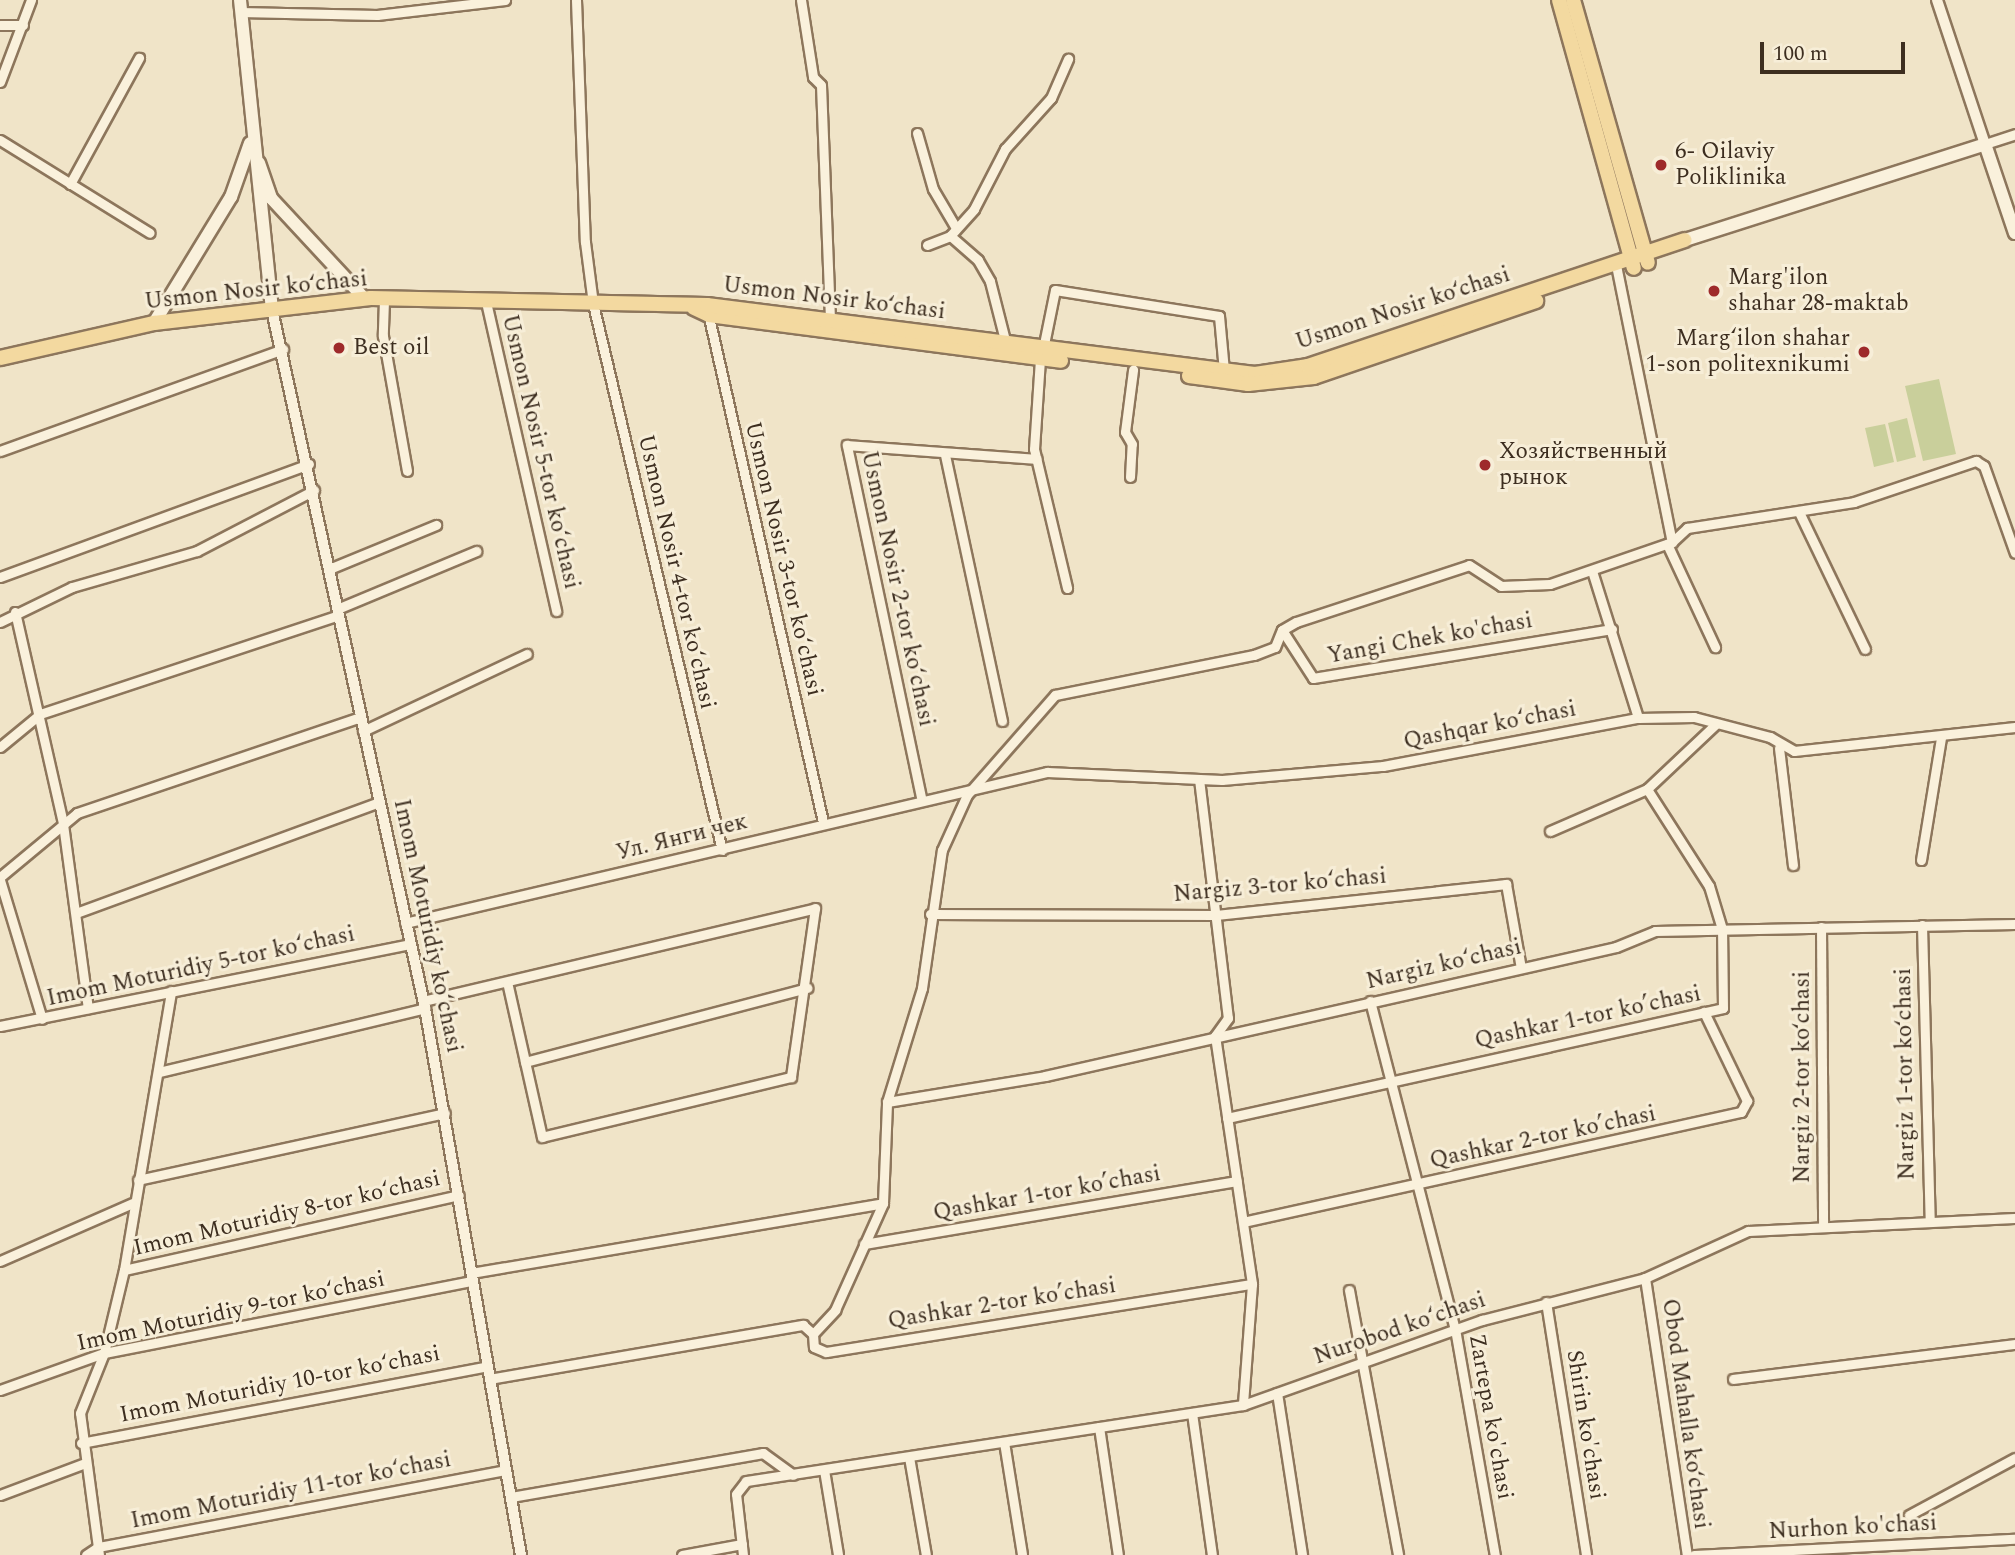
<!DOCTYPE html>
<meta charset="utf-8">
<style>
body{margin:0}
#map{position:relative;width:2015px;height:1555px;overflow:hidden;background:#f0e4c8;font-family:Spectral,serif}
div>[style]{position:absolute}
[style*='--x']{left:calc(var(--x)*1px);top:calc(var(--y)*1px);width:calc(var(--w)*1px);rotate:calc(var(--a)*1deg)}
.green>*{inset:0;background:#c9cf9b}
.roads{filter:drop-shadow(2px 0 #8d765c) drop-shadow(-2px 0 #8d765c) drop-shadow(0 2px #8d765c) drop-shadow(0 -2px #8d765c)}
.minor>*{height:9px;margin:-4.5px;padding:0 4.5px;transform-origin:4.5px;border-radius:4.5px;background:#faf1dc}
.tertiary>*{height:10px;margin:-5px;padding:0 5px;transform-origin:5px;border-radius:5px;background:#faf1dc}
.secondary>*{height:12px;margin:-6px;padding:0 6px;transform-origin:6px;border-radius:6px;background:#faf1dc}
.primary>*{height:14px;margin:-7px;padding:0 7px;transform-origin:7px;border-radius:7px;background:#f3d9a0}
.dots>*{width:19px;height:19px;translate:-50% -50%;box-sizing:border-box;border:4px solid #f7eed8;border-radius:50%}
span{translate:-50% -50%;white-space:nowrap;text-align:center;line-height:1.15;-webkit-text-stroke:6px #f7eed8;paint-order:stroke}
.poi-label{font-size:23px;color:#3d2e20}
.left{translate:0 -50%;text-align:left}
.right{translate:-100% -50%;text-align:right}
.street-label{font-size:23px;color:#3d2e20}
.scale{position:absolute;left:1760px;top:42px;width:145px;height:32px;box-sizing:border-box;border:4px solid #3d2e20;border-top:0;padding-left:9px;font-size:21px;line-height:24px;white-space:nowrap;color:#3d2e20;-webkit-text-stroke:5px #f7eed8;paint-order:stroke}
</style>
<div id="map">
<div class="green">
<div style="clip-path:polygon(1939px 379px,1956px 454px,1923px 461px,1905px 386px)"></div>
<div style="clip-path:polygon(1907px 418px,1916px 457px,1897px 462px,1888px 423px)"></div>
<div style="clip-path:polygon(1885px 424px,1894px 462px,1874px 467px,1865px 428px)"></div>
</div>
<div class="roads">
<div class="minor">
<div style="--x:576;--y:0;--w:242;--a:87.9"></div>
<div style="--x:585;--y:242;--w:63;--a:82.6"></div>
<div style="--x:593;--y:304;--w:561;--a:76.71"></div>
<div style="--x:801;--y:0;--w:78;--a:81.1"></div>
<div style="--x:813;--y:77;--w:11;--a:45"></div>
<div style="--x:821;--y:85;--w:236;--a:87.8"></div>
<div style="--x:240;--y:12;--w:137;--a:1.3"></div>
<div style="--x:377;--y:15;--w:129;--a:-6.7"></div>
<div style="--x:0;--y:25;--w:23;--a:0"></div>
<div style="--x:0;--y:82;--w:88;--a:-69.3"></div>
<div style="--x:917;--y:133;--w:58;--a:74.1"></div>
<div style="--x:933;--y:189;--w:45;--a:59.5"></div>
<div style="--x:0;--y:140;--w:176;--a:31.8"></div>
<div style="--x:1985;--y:144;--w:32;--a:-18"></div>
<div style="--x:70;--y:184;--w:144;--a:-61.3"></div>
<div style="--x:927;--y:245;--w:25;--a:-21"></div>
<div style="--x:1616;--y:265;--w:283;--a:78.6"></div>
<div style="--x:384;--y:300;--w:36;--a:92"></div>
<div style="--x:383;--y:336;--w:137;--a:79.9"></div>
<div style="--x:486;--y:302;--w:317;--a:77.2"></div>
<div style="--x:708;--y:313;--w:522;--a:77.27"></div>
<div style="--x:1006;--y:344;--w:65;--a:-104.3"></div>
<div style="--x:990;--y:281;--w:24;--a:-120"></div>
<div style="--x:978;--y:260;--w:37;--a:-139"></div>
<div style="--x:950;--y:236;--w:36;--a:-48"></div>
<div style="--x:974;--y:209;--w:68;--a:-62.7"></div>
<div style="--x:1005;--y:149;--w:69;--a:-48"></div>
<div style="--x:1051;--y:98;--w:43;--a:-66.4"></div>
<div style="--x:1043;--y:349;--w:60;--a:-78.5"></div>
<div style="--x:1055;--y:290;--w:166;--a:9"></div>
<div style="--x:1219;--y:316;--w:55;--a:84.8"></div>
<div style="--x:1040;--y:359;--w:90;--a:93.8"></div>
<div style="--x:1034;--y:449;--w:143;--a:76.6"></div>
<div style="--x:0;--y:451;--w:301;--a:-19.8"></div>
<div style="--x:945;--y:455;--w:272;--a:77.9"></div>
<div style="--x:1130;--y:477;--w:33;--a:-87"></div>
<div style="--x:1132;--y:444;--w:14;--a:-120"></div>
<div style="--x:1125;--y:432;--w:63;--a:-82.6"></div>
<div style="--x:1799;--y:512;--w:152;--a:64.3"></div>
<div style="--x:1667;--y:544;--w:114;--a:65"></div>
<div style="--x:329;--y:569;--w:116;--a:-22.4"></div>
<div style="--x:1593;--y:574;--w:151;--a:72.6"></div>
<div style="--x:0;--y:577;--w:329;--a:-20.1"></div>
<div style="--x:337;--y:609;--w:151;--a:-22.6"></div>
<div style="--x:15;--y:612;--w:217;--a:77.2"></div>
<div style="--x:63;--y:824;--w:186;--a:82.3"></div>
<div style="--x:0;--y:622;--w:80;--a:-25.9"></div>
<div style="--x:72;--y:587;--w:130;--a:-16.1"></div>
<div style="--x:197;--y:551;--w:132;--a:-27.5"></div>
<div style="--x:1282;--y:630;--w:57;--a:57.1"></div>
<div style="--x:1313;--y:678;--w:303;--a:-9.3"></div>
<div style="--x:363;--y:731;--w:181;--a:-25.2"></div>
<div style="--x:0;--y:747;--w:52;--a:-39.5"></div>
<div style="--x:40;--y:714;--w:315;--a:-18.3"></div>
<div style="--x:1779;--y:748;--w:118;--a:83.2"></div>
<div style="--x:1199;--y:779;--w:241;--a:83.1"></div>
<div style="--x:1228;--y:1018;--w:22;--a:126"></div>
<div style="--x:1215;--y:1036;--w:251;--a:81.5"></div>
<div style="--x:1252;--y:1284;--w:121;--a:94.3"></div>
<div style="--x:921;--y:797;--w:360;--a:-101.9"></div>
<div style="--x:847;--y:445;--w:190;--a:4.2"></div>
<div style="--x:1550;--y:831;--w:106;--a:-23.4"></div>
<div style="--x:1921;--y:860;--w:124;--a:-80.7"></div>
<div style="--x:0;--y:877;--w:100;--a:-39.7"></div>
<div style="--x:77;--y:813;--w:299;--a:-18.7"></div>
<div style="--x:0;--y:880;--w:145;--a:73.2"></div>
<div style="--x:76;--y:913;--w:323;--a:-20.1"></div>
<div style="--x:930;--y:914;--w:286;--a:0.2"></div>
<div style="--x:1216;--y:915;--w:292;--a:-6.1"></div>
<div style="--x:1506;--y:884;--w:85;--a:79.9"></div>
<div style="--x:405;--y:923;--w:660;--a:-13.24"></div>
<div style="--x:1047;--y:772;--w:175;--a:2.6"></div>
<div style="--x:1222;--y:780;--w:162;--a:-5"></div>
<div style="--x:1383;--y:766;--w:259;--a:-10.7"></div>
<div style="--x:1638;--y:718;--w:56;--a:-1"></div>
<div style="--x:1694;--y:717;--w:79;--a:14.7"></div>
<div style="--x:1770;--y:737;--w:28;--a:30"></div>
<div style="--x:1794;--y:751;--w:222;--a:-6.2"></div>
<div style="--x:1922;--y:925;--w:297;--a:88.5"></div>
<div style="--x:1821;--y:927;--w:300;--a:89.6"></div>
<div style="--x:423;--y:1001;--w:403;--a:-13.3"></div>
<div style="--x:815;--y:908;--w:171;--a:98.1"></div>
<div style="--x:791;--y:1077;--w:256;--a:166.5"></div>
<div style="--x:542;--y:1137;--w:159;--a:-102.7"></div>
<div style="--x:1370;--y:1001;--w:339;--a:75.5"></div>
<div style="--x:1455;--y:1329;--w:230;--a:80"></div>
<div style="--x:0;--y:1026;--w:419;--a:-11.3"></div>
<div style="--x:525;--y:1062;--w:292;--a:-14.7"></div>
<div style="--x:159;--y:1072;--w:274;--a:-13.5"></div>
<div style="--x:887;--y:1102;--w:160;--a:-9.3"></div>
<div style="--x:1045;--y:1076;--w:585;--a:-12.73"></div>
<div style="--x:1616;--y:947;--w:42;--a:-22.3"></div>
<div style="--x:1655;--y:931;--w:360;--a:-1.1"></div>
<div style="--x:1227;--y:1118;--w:508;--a:-12.5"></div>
<div style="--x:1723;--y:1008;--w:79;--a:-90.7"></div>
<div style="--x:1722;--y:929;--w:45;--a:-106.8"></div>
<div style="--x:1709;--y:886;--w:115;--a:-122.6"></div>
<div style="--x:1647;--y:789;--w:95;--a:-43.3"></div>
<div style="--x:138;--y:1180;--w:314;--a:-12.3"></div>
<div style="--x:1243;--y:1222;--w:510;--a:-12.46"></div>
<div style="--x:1741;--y:1112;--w:13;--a:-61"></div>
<div style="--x:1747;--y:1101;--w:99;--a:-115.8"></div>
<div style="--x:864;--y:1244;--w:378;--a:-9.6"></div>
<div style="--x:0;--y:1261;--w:145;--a:-23.6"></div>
<div style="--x:124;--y:1270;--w:343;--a:-12.6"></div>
<div style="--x:471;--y:1273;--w:418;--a:-9.6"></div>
<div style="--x:1645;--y:1278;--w:280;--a:81.4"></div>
<div style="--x:1349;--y:1290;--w:269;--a:79.5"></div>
<div style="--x:1546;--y:1302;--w:256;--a:81"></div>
<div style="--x:813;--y:1334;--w:33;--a:-47"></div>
<div style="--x:835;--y:1310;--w:117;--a:-65.8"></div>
<div style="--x:883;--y:1203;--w:101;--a:-87.7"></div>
<div style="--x:887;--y:1102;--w:119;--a:-72.9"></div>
<div style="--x:922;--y:988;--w:139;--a:-81.8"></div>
<div style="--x:942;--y:850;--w:60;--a:-65.6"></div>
<div style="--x:967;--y:795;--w:133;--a:-48.7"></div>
<div style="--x:1055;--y:695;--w:203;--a:-11.4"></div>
<div style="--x:1254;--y:655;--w:22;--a:-21"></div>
<div style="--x:1275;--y:647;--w:18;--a:-68"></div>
<div style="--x:1282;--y:630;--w:16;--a:-30"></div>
<div style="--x:1296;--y:622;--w:182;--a:-18.2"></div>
<div style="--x:1469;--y:565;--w:38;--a:33"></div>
<div style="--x:1501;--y:586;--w:49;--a:-2.3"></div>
<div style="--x:1550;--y:584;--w:129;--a:-19"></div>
<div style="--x:1672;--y:542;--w:21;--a:-43"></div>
<div style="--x:1687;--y:528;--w:169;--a:-8.8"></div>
<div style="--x:1854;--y:502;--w:129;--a:-18.6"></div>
<div style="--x:1976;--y:461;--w:9;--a:32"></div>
<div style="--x:1984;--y:466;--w:92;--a:70.4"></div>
<div style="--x:813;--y:1334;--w:13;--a:86"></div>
<div style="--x:814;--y:1347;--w:13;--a:23"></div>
<div style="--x:826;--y:1352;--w:431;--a:-9.1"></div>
<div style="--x:489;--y:1379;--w:319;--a:-9.8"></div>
<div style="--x:803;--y:1325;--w:13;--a:42"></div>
<div style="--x:1733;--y:1379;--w:284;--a:-7.1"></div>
<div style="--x:0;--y:1390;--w:110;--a:-19.6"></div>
<div style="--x:104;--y:1353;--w:375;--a:-11.1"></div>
<div style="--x:1277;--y:1393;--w:164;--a:81.2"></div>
<div style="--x:1192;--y:1413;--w:143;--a:82"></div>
<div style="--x:1099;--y:1427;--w:129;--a:81.6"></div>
<div style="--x:1004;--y:1442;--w:114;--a:80.9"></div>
<div style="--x:81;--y:1443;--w:413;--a:-10.7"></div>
<div style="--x:909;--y:1457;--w:99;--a:80.2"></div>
<div style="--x:824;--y:1470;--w:86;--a:80.6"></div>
<div style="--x:0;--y:1495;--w:91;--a:-20.6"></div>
<div style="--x:511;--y:1497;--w:256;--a:-9.9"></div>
<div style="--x:763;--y:1453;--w:37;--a:36"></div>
<div style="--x:1909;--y:1515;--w:120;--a:-28.3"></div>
<div style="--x:86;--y:1555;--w:14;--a:-34"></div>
<div style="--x:98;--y:1547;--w:415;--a:-10.7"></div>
<div style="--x:99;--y:1555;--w:143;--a:-97.6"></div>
<div style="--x:80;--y:1413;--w:65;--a:-68.2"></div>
<div style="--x:104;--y:1353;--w:85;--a:-76.5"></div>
<div style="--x:124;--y:1270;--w:283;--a:-80.4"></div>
<div style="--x:682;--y:1555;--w:61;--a:-10.4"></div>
<div style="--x:743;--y:1555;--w:61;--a:-96.5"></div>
<div style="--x:736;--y:1494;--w:16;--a:-52"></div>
<div style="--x:746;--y:1481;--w:503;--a:-8.69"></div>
<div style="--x:1243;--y:1405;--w:254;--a:-19.6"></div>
<div style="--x:1482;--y:1320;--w:168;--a:-14.4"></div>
<div style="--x:1645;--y:1278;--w:113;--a:-24.5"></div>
<div style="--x:1748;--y:1231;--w:267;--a:-2.8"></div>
<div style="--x:1694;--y:1555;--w:321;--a:-2.9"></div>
</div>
<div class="tertiary">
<div style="--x:1937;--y:0;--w:152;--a:71.6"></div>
<div style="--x:272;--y:310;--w:715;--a:77.64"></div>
<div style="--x:425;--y:1008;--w:555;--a:80.05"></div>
</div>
<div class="secondary">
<div style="--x:240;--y:0;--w:312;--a:84.1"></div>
<div style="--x:259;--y:163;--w:37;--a:71"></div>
<div style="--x:271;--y:198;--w:138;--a:47.1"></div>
<div style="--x:1685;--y:240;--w:315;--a:-17.7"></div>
<div style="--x:1985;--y:144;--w:94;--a:71.4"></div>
<div style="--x:154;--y:323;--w:148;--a:-58.6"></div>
<div style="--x:231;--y:197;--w:57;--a:-70.6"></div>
</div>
<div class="primary">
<div style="--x:1559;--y:0;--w:278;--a:74.4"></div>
<div style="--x:1573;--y:0;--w:273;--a:74.1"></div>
<div style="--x:694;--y:308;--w:17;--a:25"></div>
<div style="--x:709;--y:315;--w:355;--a:7.4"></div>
<div style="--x:0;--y:358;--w:158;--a:-12.8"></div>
<div style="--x:154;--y:323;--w:218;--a:-6.6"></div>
<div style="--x:371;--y:298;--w:336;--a:1.2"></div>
<div style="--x:707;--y:305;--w:552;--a:7.18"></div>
<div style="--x:1255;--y:374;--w:54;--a:-8.6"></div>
<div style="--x:1308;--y:366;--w:397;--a:-18.5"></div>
<div style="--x:1189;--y:376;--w:60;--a:7.7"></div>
<div style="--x:1248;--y:384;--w:66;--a:-6.1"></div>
<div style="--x:1314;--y:377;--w:235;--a:-18.9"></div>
</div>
</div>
<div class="dots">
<div style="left:1661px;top:165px;background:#9e2a2b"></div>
<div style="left:1714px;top:291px;background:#9e2a2b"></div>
<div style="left:339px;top:348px;background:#9e2a2b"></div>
<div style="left:1864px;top:352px;background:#9e2a2b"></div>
<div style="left:1485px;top:465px;background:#9e2a2b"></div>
</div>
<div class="poi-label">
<span class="left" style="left:1675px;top:165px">6- Oilaviy<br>Poliklinika</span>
<span class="left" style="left:1728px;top:291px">Marg'ilon<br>shahar 28-maktab</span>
<span class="right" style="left:1850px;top:352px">Margʻilon shahar<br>1-son politexnikumi</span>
<span class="left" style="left:353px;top:348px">Best oil</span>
<span class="left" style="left:1499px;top:465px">Хозяйственный<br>рынок</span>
</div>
<div class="street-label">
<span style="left:256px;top:291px;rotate:-6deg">Usmon Nosir ko‘chasi</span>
<span style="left:834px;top:299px;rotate:7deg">Usmon Nosir ko‘chasi</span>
<span style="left:1403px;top:309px;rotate:-18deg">Usmon Nosir ko‘chasi</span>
<span style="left:540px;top:452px;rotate:77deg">Usmon Nosir 5-tor koʻchasi</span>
<span style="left:783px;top:559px;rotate:77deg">Usmon Nosir 3-tor koʻchasi</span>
<span style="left:676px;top:572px;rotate:77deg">Usmon Nosir 4-tor koʻchasi</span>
<span style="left:897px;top:589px;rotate:78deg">Usmon Nosir 2-tor koʻchasi</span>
<span style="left:1430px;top:639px;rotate:-10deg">Yangi Chek ko'chasi</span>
<span style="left:1490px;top:726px;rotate:-11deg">Qashqar koʻchasi</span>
<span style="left:682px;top:838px;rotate:-14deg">Ул. Янги чек</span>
<span style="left:1280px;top:886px;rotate:-5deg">Nargiz 3-tor koʻchasi</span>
<span style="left:427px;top:926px;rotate:78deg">Imom Moturidiy koʻchasi</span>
<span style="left:1444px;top:965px;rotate:-13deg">Nargiz koʻchasi</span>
<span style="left:201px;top:967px;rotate:-12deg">Imom Moturidiy 5-tor koʻchasi</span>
<span style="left:1588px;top:1018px;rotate:-12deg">Qashkar 1-tor koʼchasi</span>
<span style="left:1906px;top:1074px;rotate:-91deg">Nargiz 1-tor ko‘chasi</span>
<span style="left:1803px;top:1077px;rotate:-90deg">Nargiz 2-tor ko‘chasi</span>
<span style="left:1543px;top:1138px;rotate:-12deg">Qashkar 2-tor koʼchasi</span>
<span style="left:1047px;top:1194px;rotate:-10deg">Qashkar 1-tor koʼchasi</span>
<span style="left:287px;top:1214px;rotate:-13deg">Imom Moturidiy 8-tor koʻchasi</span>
<span style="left:1002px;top:1304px;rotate:-9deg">Qashkar 2-tor koʼchasi</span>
<span style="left:231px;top:1312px;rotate:-12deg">Imom Moturidiy 9-tor koʻchasi</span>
<span style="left:1400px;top:1329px;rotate:-19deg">Nurobod koʻchasi</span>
<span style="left:280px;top:1385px;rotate:-11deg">Imom Moturidiy 10-tor koʻchasi</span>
<span style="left:1685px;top:1414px;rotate:82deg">Obod Mahalla ko‘chasi</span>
<span style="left:1490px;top:1417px;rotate:80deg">Zartepa ko'chasi</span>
<span style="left:1585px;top:1425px;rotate:81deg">Shirin ko'chasi</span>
<span style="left:291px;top:1491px;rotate:-11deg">Imom Moturidiy 11-tor koʻchasi</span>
<span style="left:1853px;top:1528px;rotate:-3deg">Nurhon ko'chasi</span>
</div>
<div class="scale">100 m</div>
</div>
